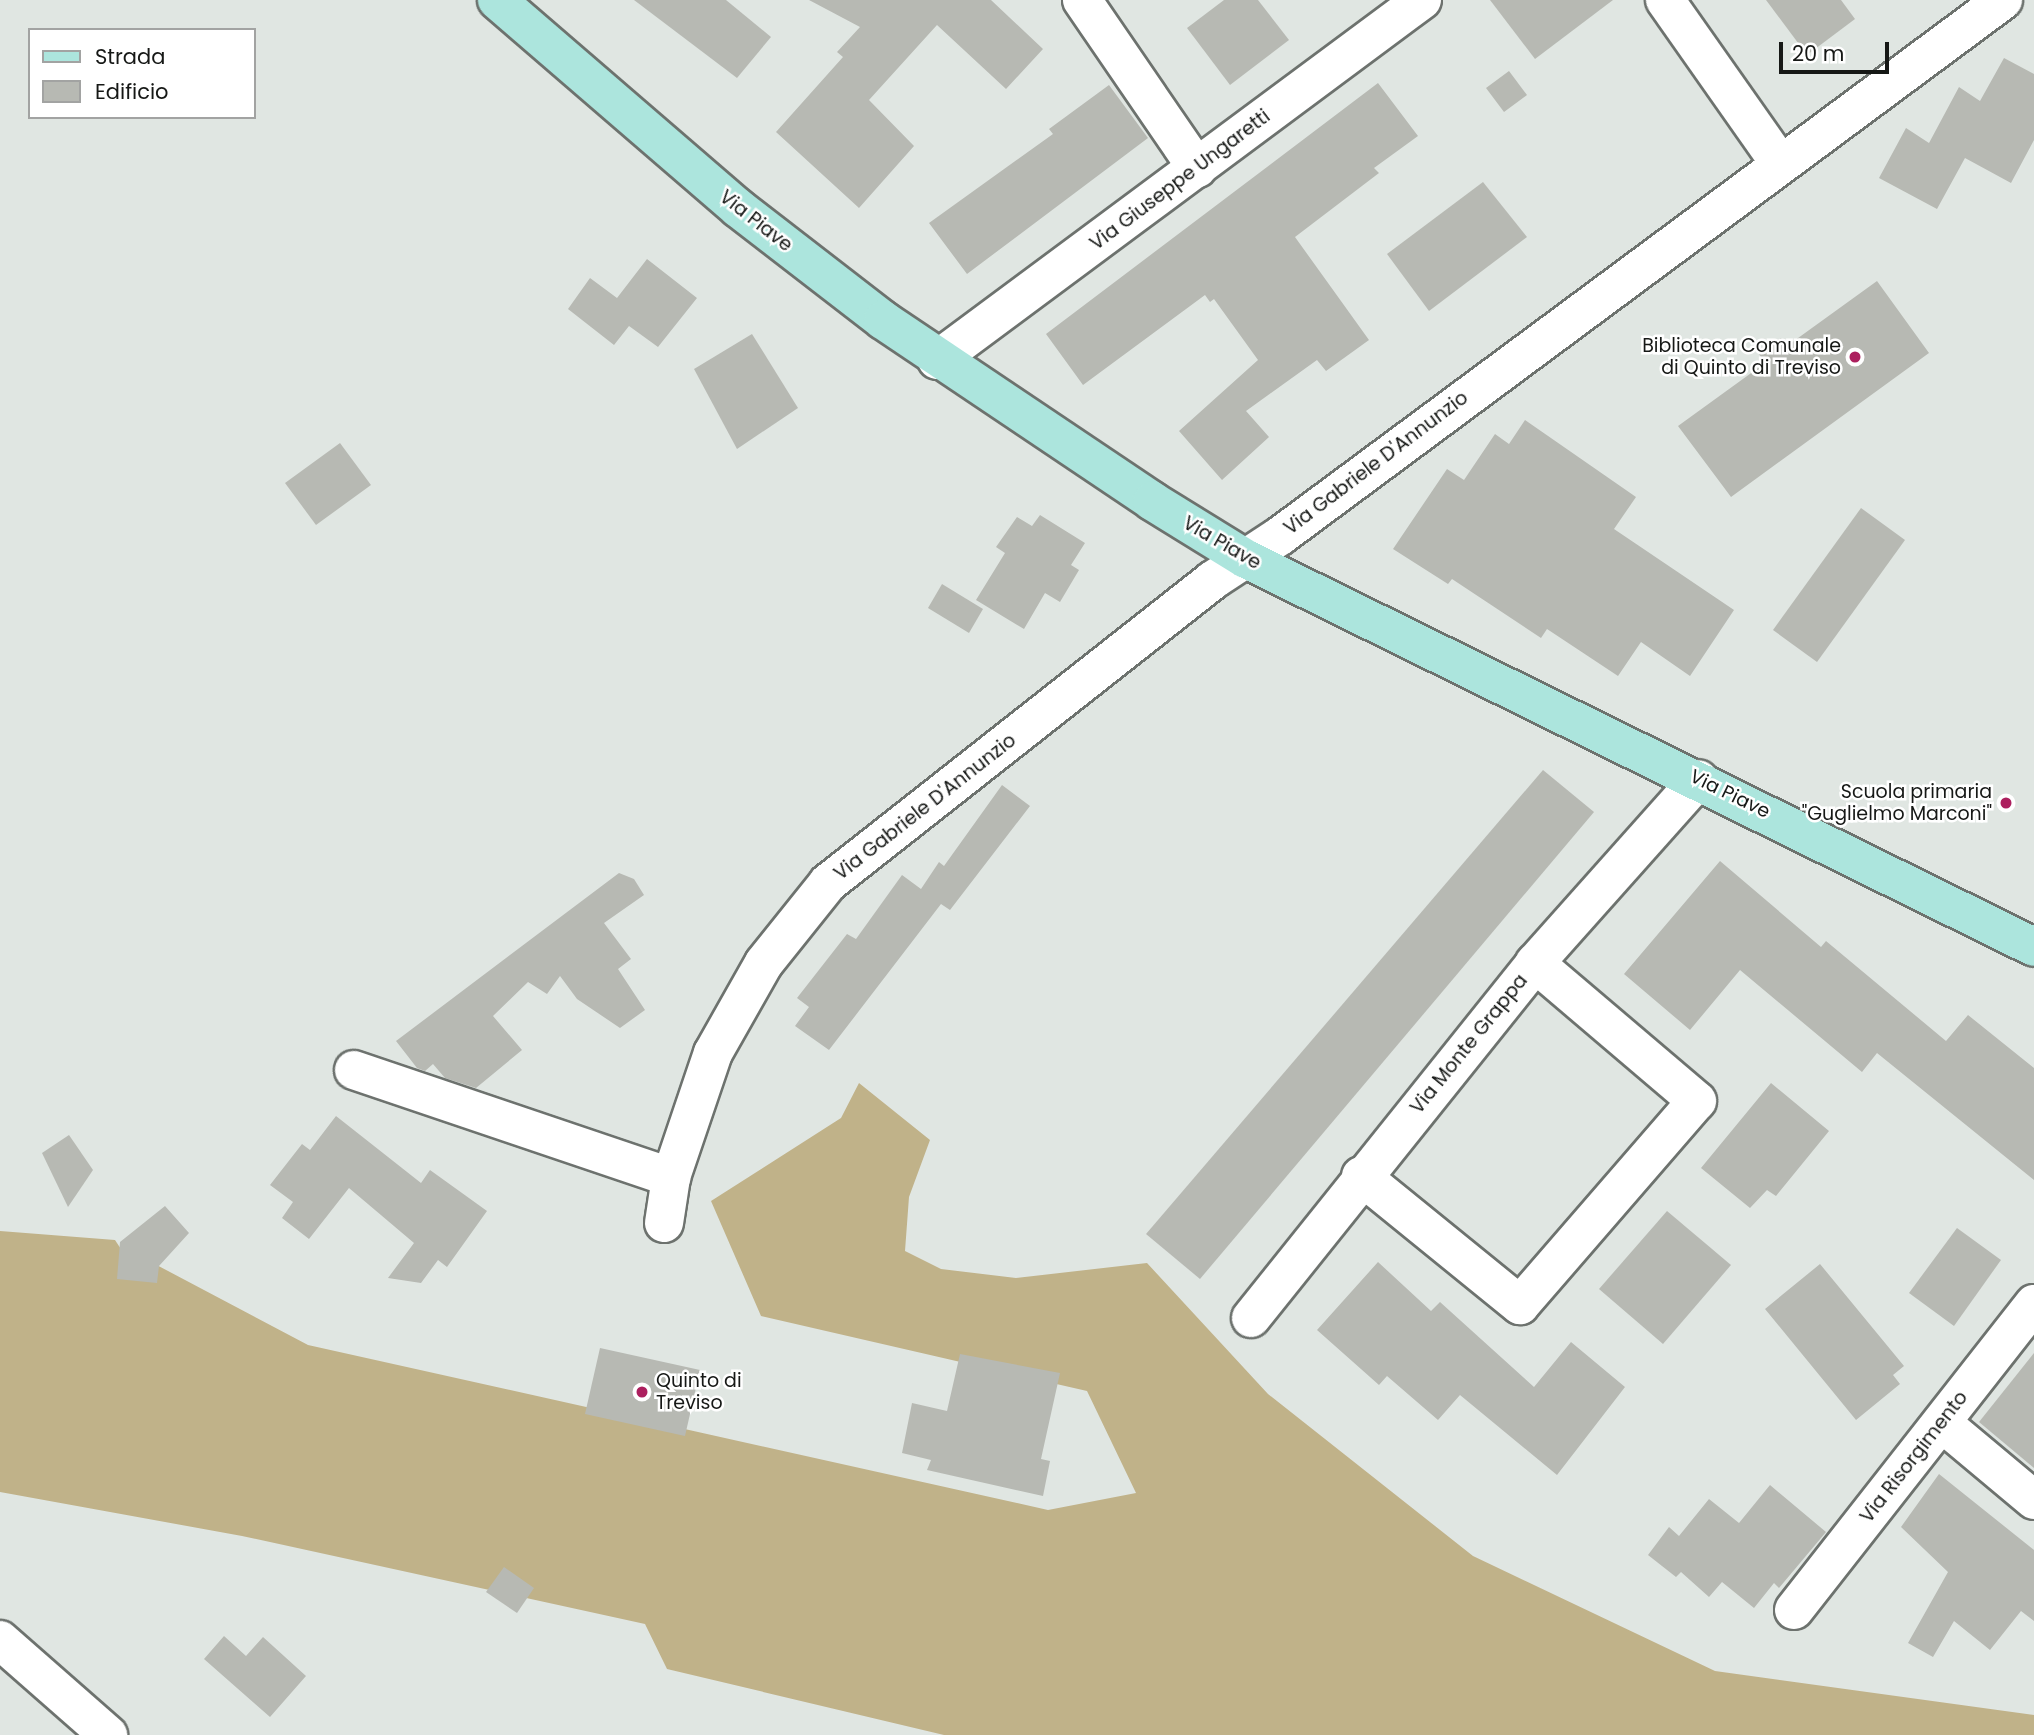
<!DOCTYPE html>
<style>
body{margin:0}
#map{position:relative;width:2034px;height:1735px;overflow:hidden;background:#e0e6e2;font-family:Poppins,sans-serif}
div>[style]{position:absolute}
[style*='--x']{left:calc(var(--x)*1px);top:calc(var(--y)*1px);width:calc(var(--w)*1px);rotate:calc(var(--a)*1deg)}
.forest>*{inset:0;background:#c0b289}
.building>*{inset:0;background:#b7b9b3}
.roads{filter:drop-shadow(2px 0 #6d726e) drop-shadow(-2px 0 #6d726e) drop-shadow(0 2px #6d726e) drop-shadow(0 -2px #6d726e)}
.minor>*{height:38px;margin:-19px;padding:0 19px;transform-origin:19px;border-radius:19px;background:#fff}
.major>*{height:38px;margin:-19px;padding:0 19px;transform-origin:19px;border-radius:19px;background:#ace5dd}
.dots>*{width:19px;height:19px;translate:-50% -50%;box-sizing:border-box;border:4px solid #fff;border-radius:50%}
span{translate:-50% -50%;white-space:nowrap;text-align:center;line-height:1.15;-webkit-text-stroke:5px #fff;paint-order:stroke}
.street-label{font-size:19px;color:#161816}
.poi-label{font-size:19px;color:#161816}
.right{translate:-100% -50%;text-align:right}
.left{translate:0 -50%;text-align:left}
.legend{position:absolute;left:28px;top:28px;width:228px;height:91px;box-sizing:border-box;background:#fff;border:2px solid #a2a3a2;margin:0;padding:9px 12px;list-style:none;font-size:21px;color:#161816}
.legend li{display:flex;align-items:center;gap:14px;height:35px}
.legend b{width:35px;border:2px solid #a2a3a2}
.scale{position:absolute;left:1779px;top:42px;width:110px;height:32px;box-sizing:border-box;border:4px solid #161816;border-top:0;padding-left:9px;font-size:21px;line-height:24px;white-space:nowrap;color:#161816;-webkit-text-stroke:5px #fff;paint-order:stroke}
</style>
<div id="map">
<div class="forest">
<div style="clip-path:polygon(859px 1083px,930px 1140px,909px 1197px,905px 1251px,941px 1269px,1016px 1278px,1147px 1263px,1268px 1394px,1473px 1556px,1715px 1671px,2034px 1715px,2034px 1735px,944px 1735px,667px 1669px,645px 1624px,242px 1536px,0 1492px,0 1231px,115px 1240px,138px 1275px,151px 1262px,308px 1345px,1048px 1510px,1136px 1493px,1087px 1391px,761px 1316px,711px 1201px,841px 1118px)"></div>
</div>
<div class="building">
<div style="clip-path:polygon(634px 0,726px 0,771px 37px,737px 78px)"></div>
<div style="clip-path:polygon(809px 0,991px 0,1043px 49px,1006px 89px,937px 25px,869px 100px,914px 146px,859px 208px,776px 132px,843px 57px,837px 52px,860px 27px)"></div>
<div style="clip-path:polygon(1224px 0,1258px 0,1289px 40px,1230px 85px,1187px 28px)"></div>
<div style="clip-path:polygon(1490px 0,1613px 0,1535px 59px)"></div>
<div style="clip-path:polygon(1766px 0,1841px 0,1855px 19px,1807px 55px)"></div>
<div style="clip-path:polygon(2004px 58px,2034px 74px,2034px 140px,2011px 183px,1965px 158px,1937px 209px,1879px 178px,1906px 128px,1929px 143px,1959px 87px,1980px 101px)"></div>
<div style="clip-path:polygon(1509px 71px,1527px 95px,1504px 112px,1486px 88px)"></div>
<div style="clip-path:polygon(1378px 83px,1418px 136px,1374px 168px,1379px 173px,1295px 237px,1369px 340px,1326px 371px,1317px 360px,1246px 411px,1269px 437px,1222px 480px,1179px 431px,1258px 360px,1214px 299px,1210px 302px,1205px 295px,1083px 385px,1046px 334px)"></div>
<div style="clip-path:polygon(1109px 85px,1148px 138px,967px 274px,929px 223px,1053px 134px,1049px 129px)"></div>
<div style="clip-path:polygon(1483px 182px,1527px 237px,1429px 311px,1387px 254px)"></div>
<div style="clip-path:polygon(647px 259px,697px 298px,658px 347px,629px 326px,614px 345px,568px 309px,590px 278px,617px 298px)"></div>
<div style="clip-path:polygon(1877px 281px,1929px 353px,1731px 497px,1678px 426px,1765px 363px,1759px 354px,1781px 338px,1787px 346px)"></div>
<div style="clip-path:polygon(752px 334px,798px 408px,737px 449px,694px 369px)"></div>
<div style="clip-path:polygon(1525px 420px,1636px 497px,1614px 529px,1734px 610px,1690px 676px,1641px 642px,1618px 676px,1547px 629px,1541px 638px,1452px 579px,1448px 584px,1393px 549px,1447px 469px,1464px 480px,1495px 434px,1509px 444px)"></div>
<div style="clip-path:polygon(340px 443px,371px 485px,316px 525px,285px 483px)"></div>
<div style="clip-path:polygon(1861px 508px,1905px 540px,1817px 662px,1773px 630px)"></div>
<div style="clip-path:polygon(1040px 515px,1085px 543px,1071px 565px,1079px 570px,1060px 602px,1045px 593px,1024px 629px,976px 600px,1005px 553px,996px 547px,1017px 517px,1032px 526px)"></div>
<div style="clip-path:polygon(942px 584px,983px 609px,969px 633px,928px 608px)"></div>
<div style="clip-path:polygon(1543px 770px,1594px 812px,1200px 1279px,1146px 1234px)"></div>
<div style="clip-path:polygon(1002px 785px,1030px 806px,950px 910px,941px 904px,829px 1050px,795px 1026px,809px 1007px,797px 998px,847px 934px,856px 939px,902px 875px,921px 889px,939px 862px,944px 866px)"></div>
<div style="clip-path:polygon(1720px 861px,1821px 947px,1826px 941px,1946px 1041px,1968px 1015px,2034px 1068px,2034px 1180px,1877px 1053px,1862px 1072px,1740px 970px,1690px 1030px,1624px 974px)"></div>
<div style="clip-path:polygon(619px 873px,634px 879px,644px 895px,604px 923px,631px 959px,618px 969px,645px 1010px,620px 1028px,577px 999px,560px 976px,547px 994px,528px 982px,493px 1016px,522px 1050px,476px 1088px,445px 1078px,433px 1064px,425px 1071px,417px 1068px,396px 1041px)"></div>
<div style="clip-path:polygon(1771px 1083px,1829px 1131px,1776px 1196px,1767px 1190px,1750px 1208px,1701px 1168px)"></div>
<div style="clip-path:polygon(336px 1116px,421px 1183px,430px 1170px,487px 1211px,447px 1267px,438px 1260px,421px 1283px,388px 1278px,414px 1243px,349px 1188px,309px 1239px,282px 1218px,293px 1202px,270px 1185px,302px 1144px,310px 1150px)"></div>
<div style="clip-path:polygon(69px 1135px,93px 1170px,68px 1207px,42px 1153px)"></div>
<div style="clip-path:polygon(165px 1206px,189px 1233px,159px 1266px,157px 1283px,117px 1279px,120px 1242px)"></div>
<div style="clip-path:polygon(1667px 1211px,1731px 1265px,1663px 1344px,1599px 1289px)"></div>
<div style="clip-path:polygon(1957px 1228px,2001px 1260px,1954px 1326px,1909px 1293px)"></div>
<div style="clip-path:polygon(1378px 1262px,1431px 1311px,1440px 1302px,1534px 1387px,1571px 1342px,1625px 1387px,1557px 1475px,1460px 1395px,1438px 1420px,1387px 1376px,1379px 1385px,1317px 1330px)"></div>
<div style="clip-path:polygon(1820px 1264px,1904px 1366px,1893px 1375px,1900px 1384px,1856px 1420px,1765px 1309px)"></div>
<div style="clip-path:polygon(600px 1348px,700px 1370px,685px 1436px,585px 1414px)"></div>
<div style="clip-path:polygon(2034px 1353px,2034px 1468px,1979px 1422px)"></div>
<div style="clip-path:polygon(960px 1354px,1060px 1373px,1041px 1459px,1050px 1461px,1043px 1496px,927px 1470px,931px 1460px,902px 1453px,912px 1403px,947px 1411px)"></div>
<div style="clip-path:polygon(1939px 1474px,2034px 1550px,2034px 1621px,2021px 1611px,1990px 1650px,1954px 1621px,1933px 1657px,1908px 1643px,1948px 1572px,1901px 1527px)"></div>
<div style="clip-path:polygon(1770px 1485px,1826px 1532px,1779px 1588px,1774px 1583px,1754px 1608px,1722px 1582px,1709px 1597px,1681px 1572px,1676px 1577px,1648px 1555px,1669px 1527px,1679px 1536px,1709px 1499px,1739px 1523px)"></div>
<div style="clip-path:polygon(504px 1567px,534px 1588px,517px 1613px,486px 1592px)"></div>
<div style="clip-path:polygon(224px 1636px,246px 1656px,263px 1637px,306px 1676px,270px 1717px,204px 1659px)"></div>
</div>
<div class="roads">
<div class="minor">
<div style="--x:1082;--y:0;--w:204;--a:55.6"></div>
<div style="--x:1665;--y:0;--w:198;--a:54.9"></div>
<div style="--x:937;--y:360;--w:604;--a:-36.59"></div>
<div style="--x:354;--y:1070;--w:335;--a:18.7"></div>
<div style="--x:1361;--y:1176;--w:205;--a:39.1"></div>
<div style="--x:1520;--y:1305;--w:270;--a:-49.1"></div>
<div style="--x:1697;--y:1101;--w:213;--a:-139.6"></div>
<div style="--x:664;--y:1223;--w:47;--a:-81.3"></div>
<div style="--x:671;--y:1177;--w:131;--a:-71.3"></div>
<div style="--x:713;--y:1053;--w:103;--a:-60.5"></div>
<div style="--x:764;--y:963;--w:102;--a:-51.3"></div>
<div style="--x:828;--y:883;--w:490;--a:-38.2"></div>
<div style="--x:1213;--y:580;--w:80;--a:-33.3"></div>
<div style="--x:1280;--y:536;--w:900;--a:-36.55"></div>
<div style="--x:1251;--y:1318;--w:455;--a:-51.3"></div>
<div style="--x:1535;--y:963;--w:246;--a:-48.3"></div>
<div style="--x:1942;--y:1423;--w:120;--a:39.9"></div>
<div style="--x:1794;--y:1610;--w:389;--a:-51.9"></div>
<div style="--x:0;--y:1640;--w:144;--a:41.3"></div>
</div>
<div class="major">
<div style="--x:497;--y:0;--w:318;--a:40.8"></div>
<div style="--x:738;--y:208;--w:183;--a:37.7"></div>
<div style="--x:883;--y:320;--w:324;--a:33.9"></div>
<div style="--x:1152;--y:501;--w:110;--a:31.7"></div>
<div style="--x:1246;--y:559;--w:878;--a:26.21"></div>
</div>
</div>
<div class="dots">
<div style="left:1855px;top:357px;background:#ac1f5e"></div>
<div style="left:2006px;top:803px;background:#ac1f5e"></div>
<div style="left:642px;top:1392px;background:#ac1f5e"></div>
</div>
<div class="street-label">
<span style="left:1180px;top:180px;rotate:-37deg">Via Giuseppe Ungaretti</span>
<span style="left:756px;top:221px;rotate:38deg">Via Piave</span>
<span style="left:1376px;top:463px;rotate:-37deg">Via Gabriele D'Annunzio</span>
<span style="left:1222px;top:543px;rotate:30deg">Via Piave</span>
<span style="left:1730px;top:794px;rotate:26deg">Via Piave</span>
<span style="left:925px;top:807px;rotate:-38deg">Via Gabriele D'Annunzio</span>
<span style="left:1469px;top:1044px;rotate:-51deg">Via Monte Grappa</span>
<span style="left:1914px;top:1457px;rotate:-52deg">Via Risorgimento</span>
</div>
<div class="poi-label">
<span class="right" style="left:1841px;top:357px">Biblioteca Comunale<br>di Quinto di Treviso</span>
<span class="right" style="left:1992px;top:803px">Scuola primaria<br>"Guglielmo Marconi"</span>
<span class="left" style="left:656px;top:1392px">Quinto di<br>Treviso</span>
</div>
<ul class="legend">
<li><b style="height:9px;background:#ace5dd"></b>Strada</li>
<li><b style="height:19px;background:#b7b9b3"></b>Edificio</li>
</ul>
<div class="scale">20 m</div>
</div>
